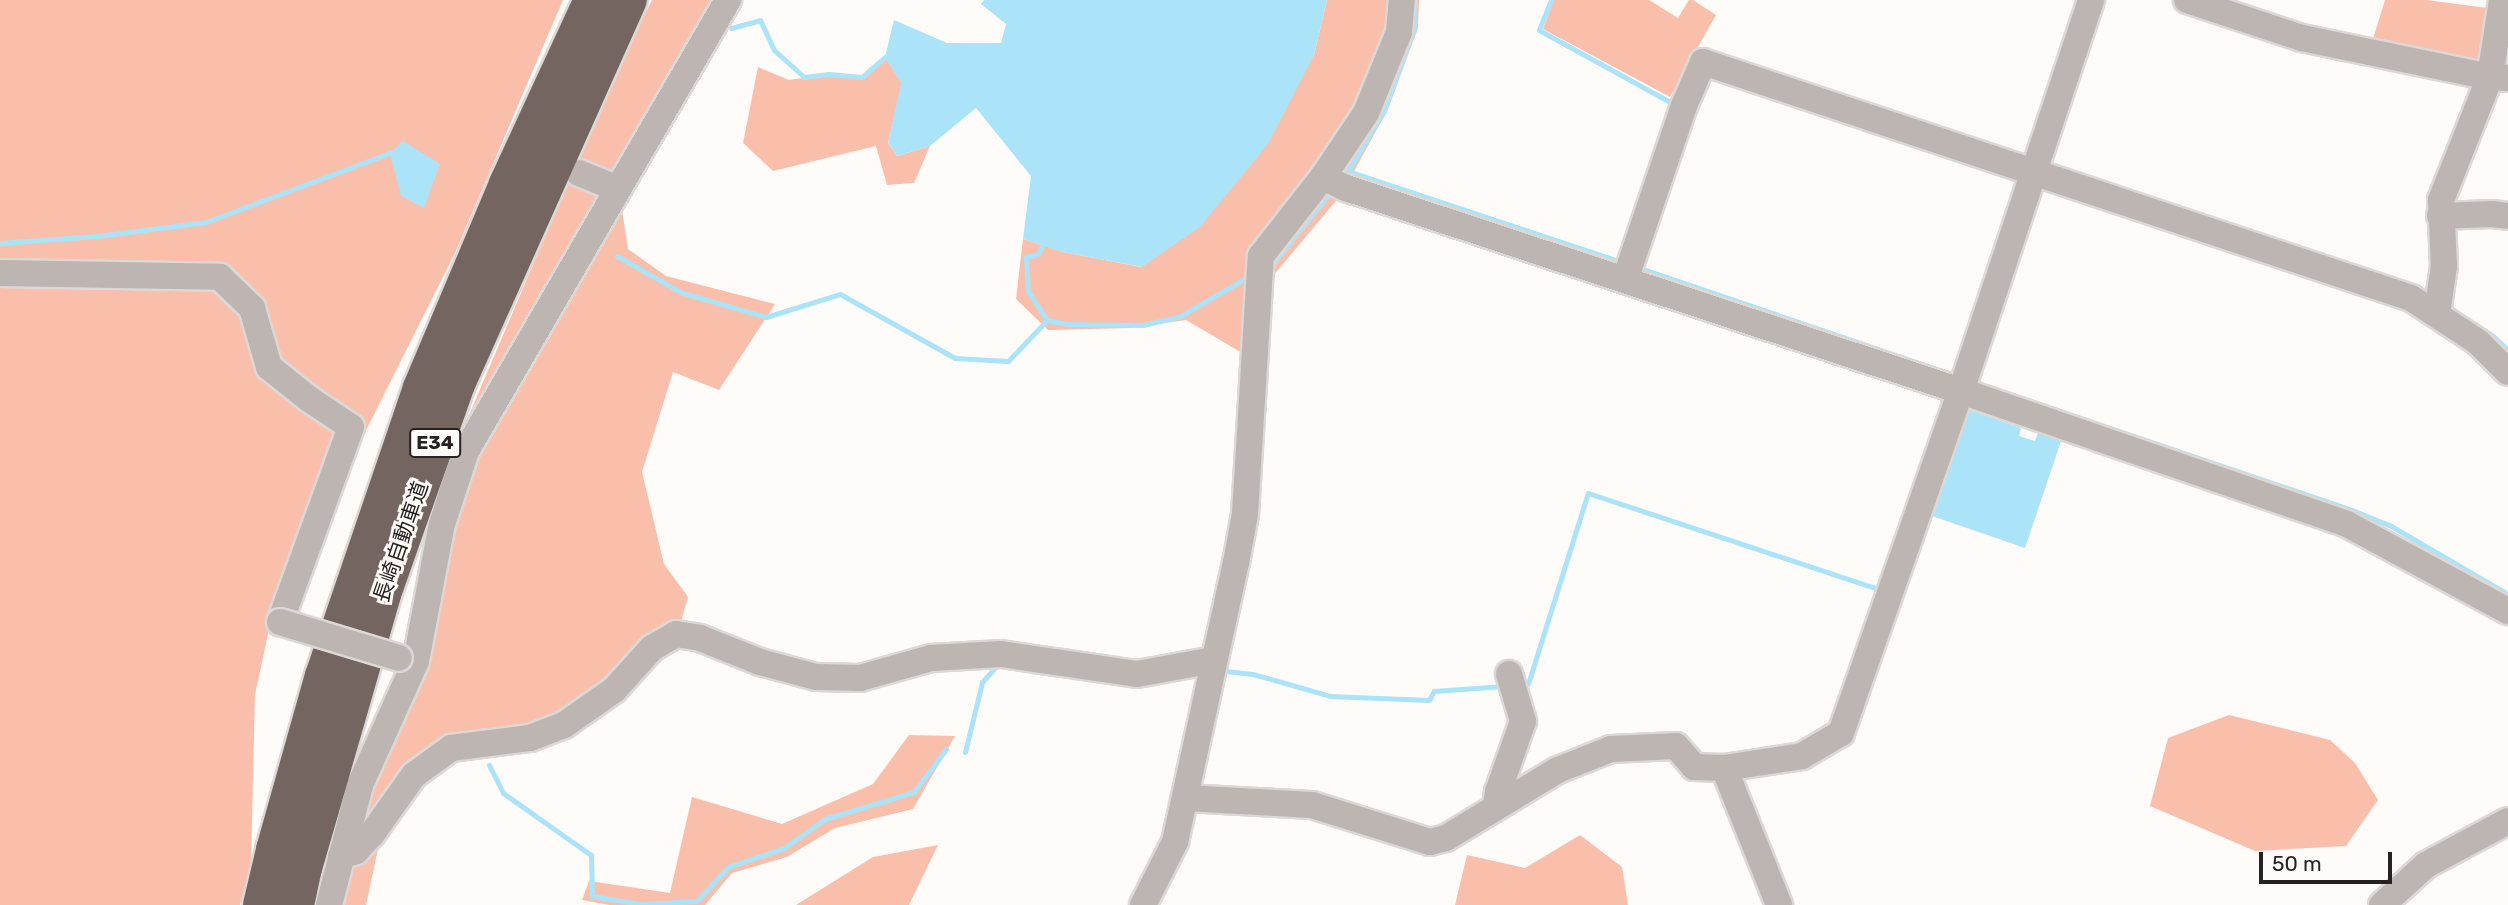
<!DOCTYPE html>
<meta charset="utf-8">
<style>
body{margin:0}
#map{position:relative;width:2508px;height:905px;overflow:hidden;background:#fefbf9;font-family:Rubik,"Noto Sans JP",sans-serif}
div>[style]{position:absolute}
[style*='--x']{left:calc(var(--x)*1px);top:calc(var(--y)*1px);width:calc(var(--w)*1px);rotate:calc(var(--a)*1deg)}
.green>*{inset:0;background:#fabfab}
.water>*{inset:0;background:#abe3f8}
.stream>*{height:5px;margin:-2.5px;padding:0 2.5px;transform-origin:2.5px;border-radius:2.5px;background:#abe3f8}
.roads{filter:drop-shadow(2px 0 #dcd8d6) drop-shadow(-2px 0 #dcd8d6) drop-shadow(0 2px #dcd8d6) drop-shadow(0 -2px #dcd8d6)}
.minor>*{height:26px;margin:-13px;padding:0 13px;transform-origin:13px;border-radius:13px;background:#bcb5b2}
.highway>*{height:38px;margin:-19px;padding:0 19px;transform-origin:19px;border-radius:19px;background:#746560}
.bridges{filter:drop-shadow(2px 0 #dcd8d6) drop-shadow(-2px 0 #dcd8d6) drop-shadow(0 2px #dcd8d6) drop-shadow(0 -2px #dcd8d6)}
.minor-bridge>*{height:26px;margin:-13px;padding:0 13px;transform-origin:13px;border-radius:13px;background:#bcb5b2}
span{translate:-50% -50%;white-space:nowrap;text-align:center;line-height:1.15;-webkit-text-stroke:6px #fefbf9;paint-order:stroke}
.shield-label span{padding:2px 5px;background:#fefbf9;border:2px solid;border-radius:5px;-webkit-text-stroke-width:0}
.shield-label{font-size:19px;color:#27211f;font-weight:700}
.street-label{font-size:21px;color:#27211f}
.scale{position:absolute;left:2259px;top:852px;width:133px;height:32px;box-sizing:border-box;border:4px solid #27211f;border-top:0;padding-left:9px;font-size:21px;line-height:24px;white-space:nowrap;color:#27211f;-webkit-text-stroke:5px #fefbf9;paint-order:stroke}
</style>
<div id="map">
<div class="green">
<div style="clip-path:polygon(0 0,563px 0,455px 253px,271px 620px,255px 695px,251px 864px,240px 905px,0 905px)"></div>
<div style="clip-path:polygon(652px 0,715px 0,455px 448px,612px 79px)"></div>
<div style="clip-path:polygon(1327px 0,1419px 0,1418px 28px,1387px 111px,1341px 195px,1267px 283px,1249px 357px,1186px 320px,1130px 328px,1048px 330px,1016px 299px,1023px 239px,1063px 252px,1141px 267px,1314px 55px)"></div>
<div style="clip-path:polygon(1554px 0,1649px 0,1678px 18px,1689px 0,1693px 0,1716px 15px,1670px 97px,1543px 29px)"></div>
<div style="clip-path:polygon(2385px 0,2427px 0,2495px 9px,2485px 68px,2372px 42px)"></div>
<div style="clip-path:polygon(885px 57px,902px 83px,888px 143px,897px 156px,930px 146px,914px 183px,887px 185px,876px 146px,773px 171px,743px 143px,758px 67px,789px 80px,829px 74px,861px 77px)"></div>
<div style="clip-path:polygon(620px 197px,628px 249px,666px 276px,775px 304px,719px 390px,673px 372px,642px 472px,664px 564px,688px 597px,679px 628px,607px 689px,532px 733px,455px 753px,425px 779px,383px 826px,366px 905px,340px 905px,361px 809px,424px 660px,469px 474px)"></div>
<div style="clip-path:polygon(2229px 715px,2330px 740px,2355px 763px,2378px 800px,2346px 846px,2255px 851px,2150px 806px,2168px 738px)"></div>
<div style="clip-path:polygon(909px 735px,955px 736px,913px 809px,835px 828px,787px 857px,732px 873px,705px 905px,609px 905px,582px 900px,589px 881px,670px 893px,692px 797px,782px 824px,873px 784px)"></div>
<div style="clip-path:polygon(1580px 835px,1622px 867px,1628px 905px,1455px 905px,1467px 855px,1525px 868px)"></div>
<div style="clip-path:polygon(938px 845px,909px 905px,796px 905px,873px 857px)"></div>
</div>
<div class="water">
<div style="clip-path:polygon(984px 0,1327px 0,1314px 55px,1268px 144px,1200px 227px,1142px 267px,1062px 252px,1023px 239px,1031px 176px,976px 108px,930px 146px,897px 156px,888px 143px,901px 83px,885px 57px,894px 20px,947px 43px,1001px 43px,1006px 24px,981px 4px)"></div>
<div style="clip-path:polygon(403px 141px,440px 164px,424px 208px,401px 196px,390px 153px)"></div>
<div style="clip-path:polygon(1969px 410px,2021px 428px,2019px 436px,2035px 441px,2038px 433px,2061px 441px,2025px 548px,1932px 516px)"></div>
</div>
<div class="stream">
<div style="--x:1551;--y:0;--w:32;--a:112"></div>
<div style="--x:1539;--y:30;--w:149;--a:28.8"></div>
<div style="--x:1670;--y:102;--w:14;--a:-56"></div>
<div style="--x:731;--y:28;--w:30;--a:-15"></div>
<div style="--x:760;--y:20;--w:33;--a:65"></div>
<div style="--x:774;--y:50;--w:40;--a:42"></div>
<div style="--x:804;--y:77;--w:25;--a:-7"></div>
<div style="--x:829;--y:74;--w:33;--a:5"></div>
<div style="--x:862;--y:77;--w:30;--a:-41"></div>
<div style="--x:1348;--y:171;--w:70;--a:-59"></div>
<div style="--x:1384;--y:111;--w:87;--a:-69.9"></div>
<div style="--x:1414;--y:29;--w:29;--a:-88"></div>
<div style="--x:1341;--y:179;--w:11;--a:-49"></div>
<div style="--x:1348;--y:171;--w:291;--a:18.4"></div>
<div style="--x:1046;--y:239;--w:17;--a:118"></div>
<div style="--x:1038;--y:254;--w:12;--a:166"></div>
<div style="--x:1026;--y:257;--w:34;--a:87"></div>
<div style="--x:1028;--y:291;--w:35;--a:57"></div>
<div style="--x:1047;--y:320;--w:20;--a:11"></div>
<div style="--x:1067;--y:324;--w:76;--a:0.8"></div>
<div style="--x:1143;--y:325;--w:37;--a:-13"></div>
<div style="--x:1179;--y:317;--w:83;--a:-30.3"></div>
<div style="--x:0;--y:243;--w:97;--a:-4.1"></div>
<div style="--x:97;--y:236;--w:110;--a:-7.3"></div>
<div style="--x:206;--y:222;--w:197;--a:-20.6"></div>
<div style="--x:617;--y:256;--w:73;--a:29.7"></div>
<div style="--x:680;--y:292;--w:90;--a:16.2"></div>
<div style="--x:766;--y:317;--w:77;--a:-17.3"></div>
<div style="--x:840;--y:294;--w:132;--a:29.1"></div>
<div style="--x:955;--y:358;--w:53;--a:3.2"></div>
<div style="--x:1008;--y:361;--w:57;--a:-46.4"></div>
<div style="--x:1271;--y:266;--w:99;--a:-51.2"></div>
<div style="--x:1637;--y:267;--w:330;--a:18.8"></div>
<div style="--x:2470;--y:321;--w:27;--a:33"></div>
<div style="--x:2493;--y:336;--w:21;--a:43"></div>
<div style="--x:1971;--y:381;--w:402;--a:18.7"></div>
<div style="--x:2352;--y:510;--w:42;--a:22.3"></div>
<div style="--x:2391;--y:526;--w:135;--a:30.2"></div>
<div style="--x:1225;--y:671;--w:28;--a:6"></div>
<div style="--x:1253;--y:674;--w:80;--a:15.9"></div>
<div style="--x:1330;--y:696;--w:99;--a:2.3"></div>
<div style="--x:1429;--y:700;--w:10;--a:-61"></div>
<div style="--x:1434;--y:691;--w:69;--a:-4.1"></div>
<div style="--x:1528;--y:684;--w:200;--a:-72.6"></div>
<div style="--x:1588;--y:493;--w:306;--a:18.3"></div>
<div style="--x:1879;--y:589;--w:4;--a:-63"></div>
<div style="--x:965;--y:752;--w:72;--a:-76.3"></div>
<div style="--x:982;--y:682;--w:27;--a:-48"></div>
<div style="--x:489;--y:765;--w:31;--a:63"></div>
<div style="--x:503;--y:793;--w:108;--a:35.2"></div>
<div style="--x:591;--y:855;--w:41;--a:88.6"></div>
<div style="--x:592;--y:896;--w:49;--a:9.5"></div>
<div style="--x:640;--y:904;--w:57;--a:-3"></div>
<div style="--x:697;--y:901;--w:46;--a:-47.6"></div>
<div style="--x:728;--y:867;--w:59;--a:-18.7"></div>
<div style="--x:784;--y:848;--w:50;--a:-35.3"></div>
<div style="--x:825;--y:819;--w:93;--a:-16.9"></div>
<div style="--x:914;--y:792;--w:54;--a:-53.3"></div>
</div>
<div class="roads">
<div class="minor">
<div style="--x:2187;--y:0;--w:121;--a:18.3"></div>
<div style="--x:2302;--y:38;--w:192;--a:11.7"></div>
<div style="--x:2490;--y:77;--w:18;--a:3"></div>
<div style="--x:579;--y:173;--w:42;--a:22.3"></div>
<div style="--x:1323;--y:177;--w:25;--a:26"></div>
<div style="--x:1346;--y:188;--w:648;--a:18.27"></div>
<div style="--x:1961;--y:391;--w:408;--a:19"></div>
<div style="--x:2347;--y:524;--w:183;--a:28.4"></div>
<div style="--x:2440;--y:216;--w:52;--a:-2.2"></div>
<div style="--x:2492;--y:214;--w:16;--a:7"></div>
<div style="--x:0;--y:273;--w:220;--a:1"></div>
<div style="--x:220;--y:277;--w:45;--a:44.1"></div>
<div style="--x:252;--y:308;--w:61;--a:73.9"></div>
<div style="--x:269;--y:367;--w:51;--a:38.7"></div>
<div style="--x:309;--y:399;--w:50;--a:33.7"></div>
<div style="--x:351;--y:427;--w:208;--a:110"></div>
<div style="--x:1625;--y:280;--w:184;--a:-71.3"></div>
<div style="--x:1684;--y:106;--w:48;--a:-66.6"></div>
<div style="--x:1703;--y:62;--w:746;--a:18.43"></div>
<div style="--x:2411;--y:298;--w:80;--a:33.3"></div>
<div style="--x:2478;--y:342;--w:42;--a:45"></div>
<div style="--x:2437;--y:313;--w:48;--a:-81.5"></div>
<div style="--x:2444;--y:266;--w:66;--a:-92.6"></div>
<div style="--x:2441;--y:200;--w:132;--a:-68.3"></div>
<div style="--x:2490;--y:77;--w:78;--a:-81.1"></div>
<div style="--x:1724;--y:768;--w:148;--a:68.1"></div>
<div style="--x:1186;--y:798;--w:126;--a:3.2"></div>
<div style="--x:1312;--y:805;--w:124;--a:17.4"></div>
<div style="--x:1430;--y:842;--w:16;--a:-14"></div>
<div style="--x:1446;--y:838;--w:131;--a:-31.3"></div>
<div style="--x:1558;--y:770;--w:57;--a:-21.6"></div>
<div style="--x:1611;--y:749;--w:65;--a:-2.6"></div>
<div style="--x:1676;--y:746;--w:28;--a:49"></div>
<div style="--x:1694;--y:767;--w:30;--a:2"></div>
<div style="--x:1724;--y:768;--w:79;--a:-8.7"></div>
<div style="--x:1802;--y:756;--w:45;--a:-30.5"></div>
<div style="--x:1841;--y:733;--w:362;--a:-70.7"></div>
<div style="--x:1961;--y:391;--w:412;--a:-71.6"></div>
<div style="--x:1496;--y:806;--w:14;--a:-82"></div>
<div style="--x:1498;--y:792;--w:75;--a:-70.6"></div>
<div style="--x:1523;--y:721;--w:49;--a:-106.6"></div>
<div style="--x:341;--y:856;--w:16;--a:-18"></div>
<div style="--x:356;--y:851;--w:23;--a:-47"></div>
<div style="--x:372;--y:834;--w:72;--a:-54.6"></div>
<div style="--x:414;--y:775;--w:46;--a:-36.1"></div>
<div style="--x:451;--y:748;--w:80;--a:-7.2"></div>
<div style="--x:530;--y:738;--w:36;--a:-21"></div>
<div style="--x:564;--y:725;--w:61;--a:-35"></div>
<div style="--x:614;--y:690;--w:57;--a:-47.9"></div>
<div style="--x:652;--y:648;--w:28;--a:-30"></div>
<div style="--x:676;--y:634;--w:24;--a:9"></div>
<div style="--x:700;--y:638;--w:65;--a:21.8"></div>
<div style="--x:760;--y:662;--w:58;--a:15"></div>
<div style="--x:816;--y:677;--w:44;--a:1.3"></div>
<div style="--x:860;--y:678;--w:74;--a:-15.7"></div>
<div style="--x:931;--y:658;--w:70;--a:-3.3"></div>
<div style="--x:1001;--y:654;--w:137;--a:8.4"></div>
<div style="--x:1137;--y:674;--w:78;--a:-10.3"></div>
<div style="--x:329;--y:905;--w:124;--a:-75.5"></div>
<div style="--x:360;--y:785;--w:136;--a:-65.7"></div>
<div style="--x:416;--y:661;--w:139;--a:-79.3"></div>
<div style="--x:442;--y:524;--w:77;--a:-71.8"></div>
<div style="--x:466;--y:451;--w:522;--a:-59.85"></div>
<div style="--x:1143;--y:905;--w:71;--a:-63.1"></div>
<div style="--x:1175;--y:842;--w:286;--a:-77.7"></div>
<div style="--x:1236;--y:563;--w:50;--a:-79.6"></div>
<div style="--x:1245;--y:514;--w:258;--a:-86.5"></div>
<div style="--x:1261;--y:256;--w:100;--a:-51.9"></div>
<div style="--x:1323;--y:177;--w:77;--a:-56.1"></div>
<div style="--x:1366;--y:113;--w:87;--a:-67.8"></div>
<div style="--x:1399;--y:32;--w:32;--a:-85"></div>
<div style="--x:2382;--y:905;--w:59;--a:-42.3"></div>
<div style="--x:2426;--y:865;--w:93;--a:-28.2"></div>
</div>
<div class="highway">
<div style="--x:262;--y:905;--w:57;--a:-76.7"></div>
<div style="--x:275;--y:850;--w:181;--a:-74.3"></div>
<div style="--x:324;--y:676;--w:304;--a:-71.2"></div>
<div style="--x:422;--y:388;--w:221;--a:-67.1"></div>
<div style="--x:508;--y:184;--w:203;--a:-65.2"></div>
<div style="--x:295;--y:905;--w:38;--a:-78"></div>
<div style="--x:303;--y:868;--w:285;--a:-73.9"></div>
<div style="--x:382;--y:594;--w:223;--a:-70.6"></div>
<div style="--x:456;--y:384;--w:421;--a:-65.9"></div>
</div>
</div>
<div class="bridges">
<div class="minor-bridge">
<div style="--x:280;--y:622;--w:124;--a:16.8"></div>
</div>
</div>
<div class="shield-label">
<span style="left:435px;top:443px">E34</span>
</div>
<div class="street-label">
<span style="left:401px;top:542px;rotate:-71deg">長崎自動車道</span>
</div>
<div class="scale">50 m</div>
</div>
